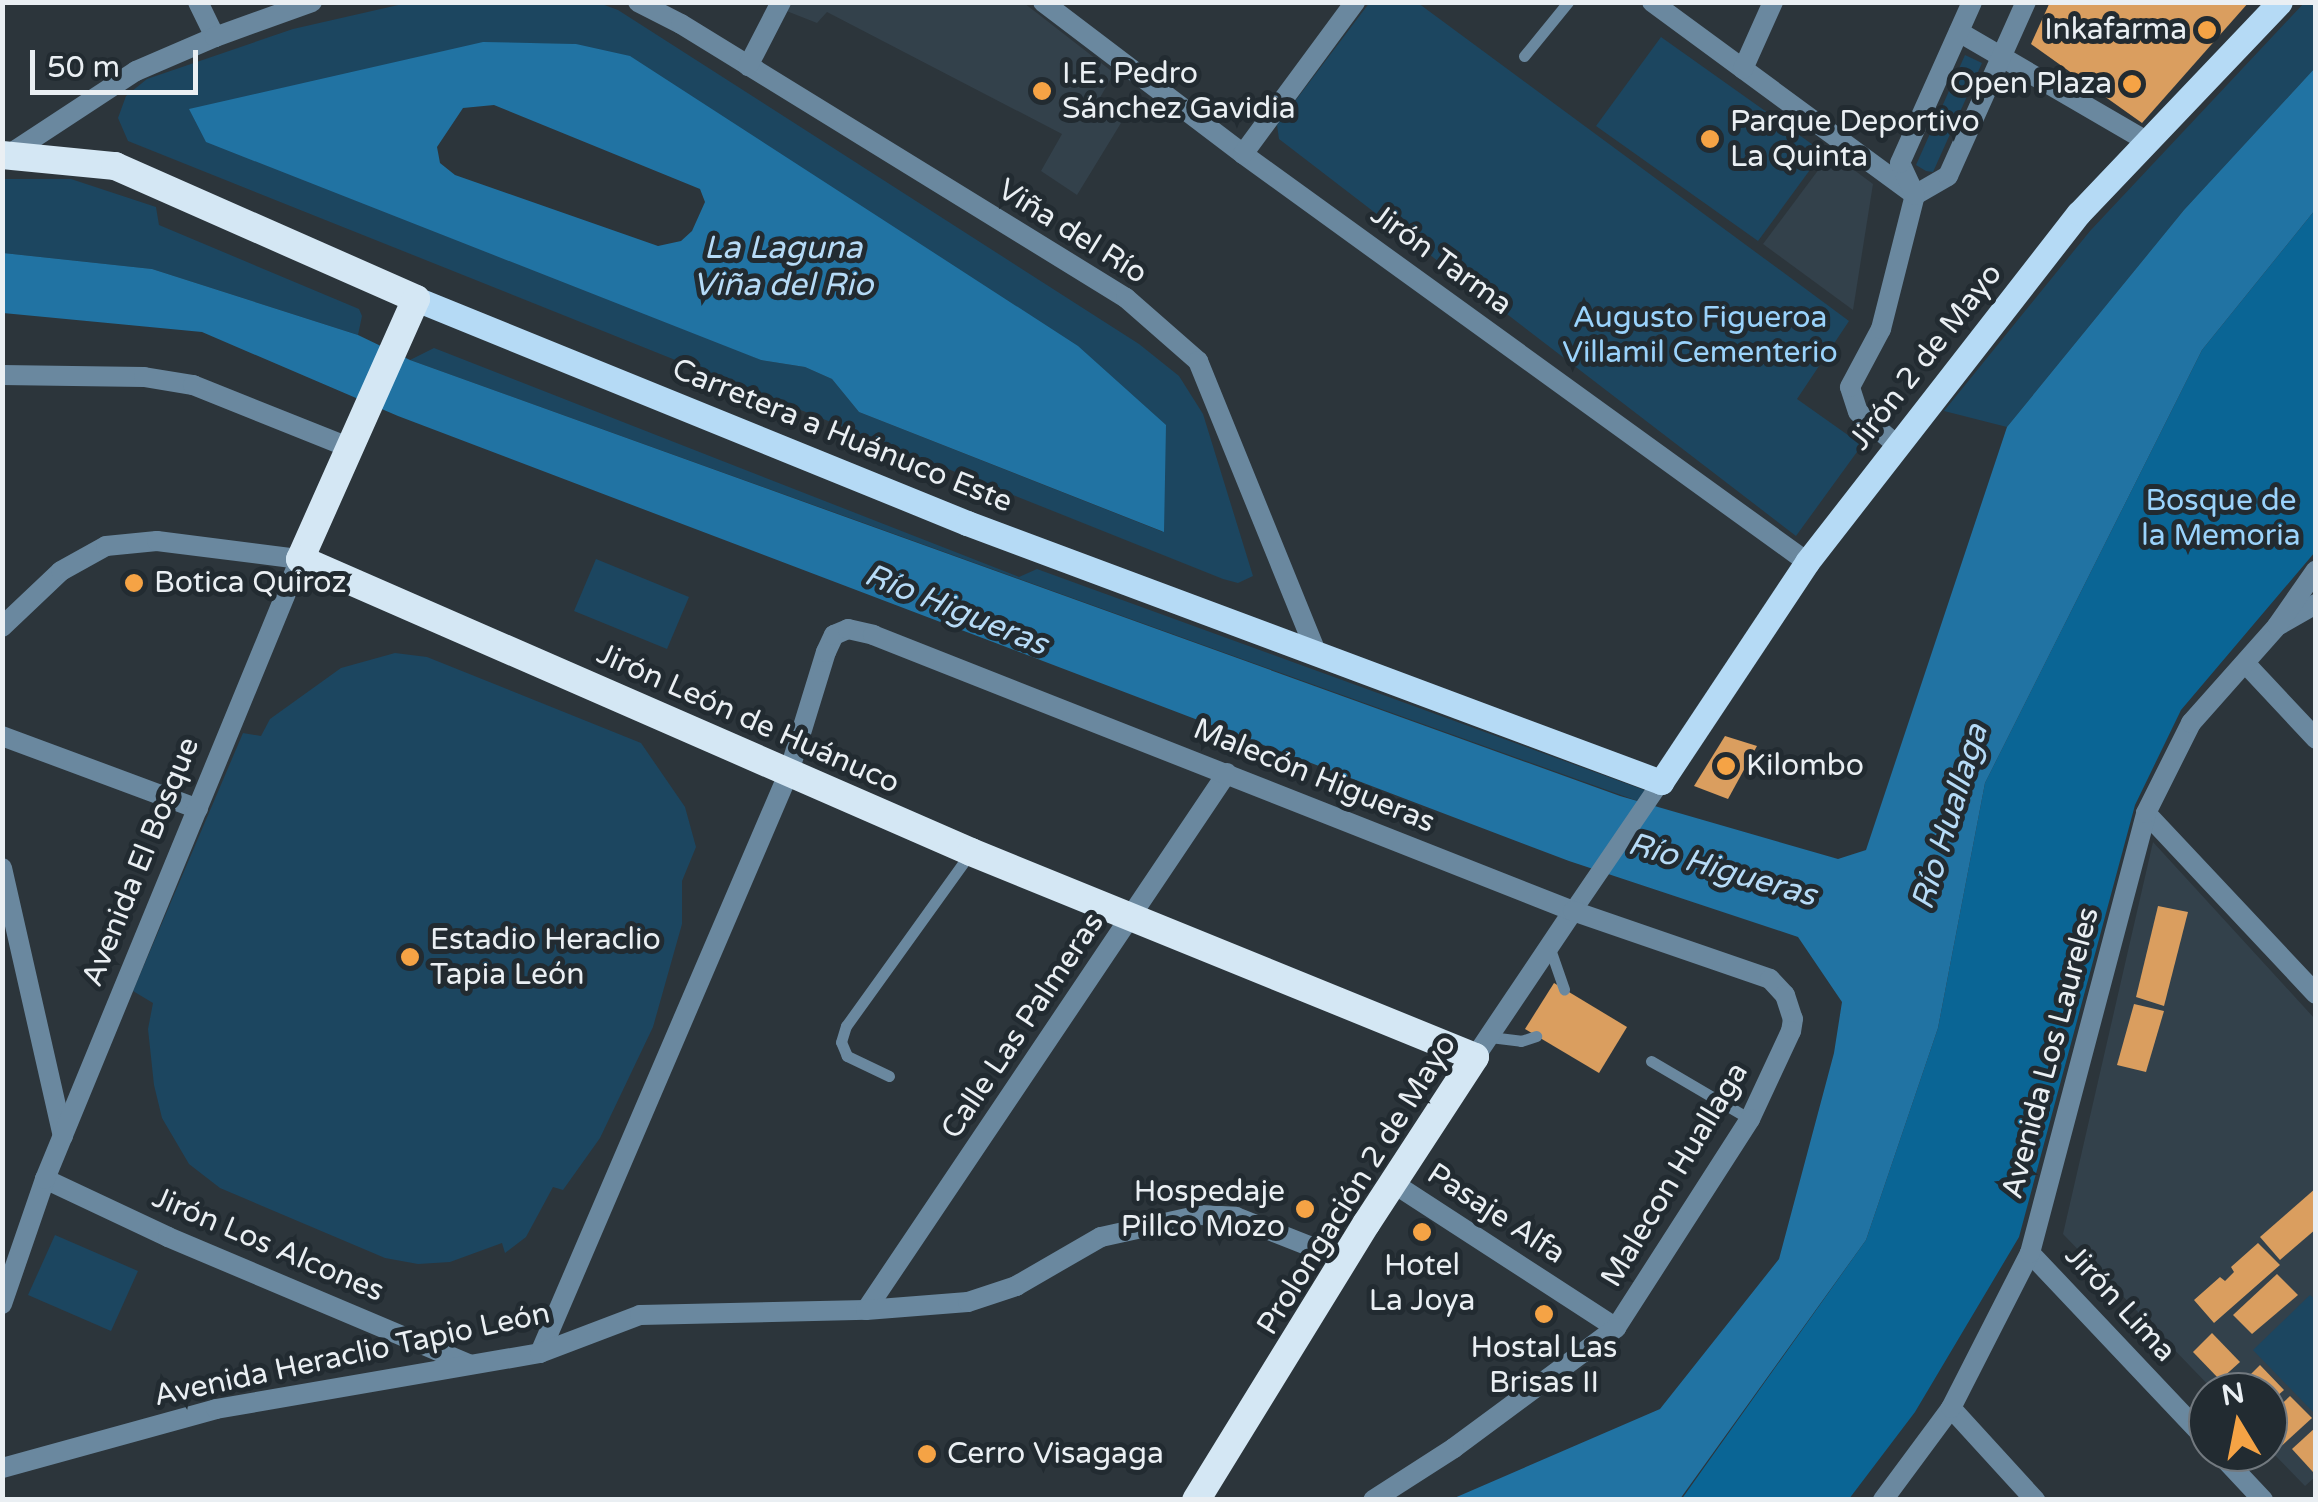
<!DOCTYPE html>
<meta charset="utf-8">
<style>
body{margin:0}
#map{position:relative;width:2318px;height:1502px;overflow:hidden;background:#2c353b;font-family:"Varela Round",sans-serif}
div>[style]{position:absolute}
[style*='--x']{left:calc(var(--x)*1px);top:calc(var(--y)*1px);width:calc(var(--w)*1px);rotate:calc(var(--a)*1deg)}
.built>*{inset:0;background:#33414b}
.green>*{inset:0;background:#1c4660}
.forest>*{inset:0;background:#0a6595}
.water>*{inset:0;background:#2173a3}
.building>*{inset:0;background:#da9e5f}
.service>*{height:11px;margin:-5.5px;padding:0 5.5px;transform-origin:5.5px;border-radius:5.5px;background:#6a889f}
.pedestrian>*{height:18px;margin:-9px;padding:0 9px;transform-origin:9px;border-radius:9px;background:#6a889f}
.minor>*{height:20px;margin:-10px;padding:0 10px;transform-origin:10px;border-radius:10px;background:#6a889f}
.tertiary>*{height:20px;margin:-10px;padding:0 10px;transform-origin:10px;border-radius:10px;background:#6a889f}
.primary>*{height:25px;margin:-12.5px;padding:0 12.5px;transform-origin:12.5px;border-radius:12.5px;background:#b5daf5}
.trunk>*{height:28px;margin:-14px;padding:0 14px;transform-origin:14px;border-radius:14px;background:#d4e7f4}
.dots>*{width:28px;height:28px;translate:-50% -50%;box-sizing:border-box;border:5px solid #222b31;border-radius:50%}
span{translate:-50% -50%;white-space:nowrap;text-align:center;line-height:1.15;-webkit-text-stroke:10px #222b31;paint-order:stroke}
.poi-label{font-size:30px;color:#eaeff3}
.right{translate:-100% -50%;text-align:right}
.left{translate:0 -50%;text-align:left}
.street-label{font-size:30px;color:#eaeff3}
.park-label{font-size:30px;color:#9ad3fc}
.water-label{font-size:32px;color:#b6dbf7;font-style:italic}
.frame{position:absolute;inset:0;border:5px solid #eaeff3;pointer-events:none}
.north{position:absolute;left:2188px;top:1372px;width:100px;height:100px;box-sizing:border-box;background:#222b31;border:2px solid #72797f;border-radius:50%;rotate:350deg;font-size:28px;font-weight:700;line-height:40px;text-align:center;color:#eaeff3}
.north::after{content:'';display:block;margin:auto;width:35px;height:45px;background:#f5a345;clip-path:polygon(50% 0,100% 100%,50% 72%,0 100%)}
.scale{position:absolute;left:30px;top:50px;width:168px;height:45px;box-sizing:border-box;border:5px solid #eaeff3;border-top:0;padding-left:12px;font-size:30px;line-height:35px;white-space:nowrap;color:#eaeff3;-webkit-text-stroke:8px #222b31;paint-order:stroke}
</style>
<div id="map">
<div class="built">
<div style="clip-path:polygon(788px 2px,1024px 3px,1114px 73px,1094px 108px,1121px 123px,1077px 195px,1041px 171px,1062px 134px,827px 12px,817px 23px,784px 10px)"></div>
<div style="clip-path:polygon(1831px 153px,1873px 184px,1853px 310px,1763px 244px)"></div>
<div style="clip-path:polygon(2153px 842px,2315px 1019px,2315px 1477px,2305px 1486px,2268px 1448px,2268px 1392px,2215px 1392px,2063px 1234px)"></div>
</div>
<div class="green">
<div style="clip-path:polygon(1370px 2px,1418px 3px,1849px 321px,1797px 399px,1862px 445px,1796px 536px,1279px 139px,1277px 125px)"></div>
<div style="clip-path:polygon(evenodd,407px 3px,599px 3px,618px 10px,1139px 344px,1179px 376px,1203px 414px,1253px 576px,1238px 583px,1223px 579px,128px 141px,118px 118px,126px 96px,147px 79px,293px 29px,407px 3px,483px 43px,576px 44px,1163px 532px,859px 412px,832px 379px,805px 367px,761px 360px,190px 110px,483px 43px)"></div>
<div style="clip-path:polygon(2304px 3px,2315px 3px,2315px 68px,2184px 210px,2007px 427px,1944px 411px,2090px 231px)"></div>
<div style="clip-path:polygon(1661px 37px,1823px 152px,1758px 241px,1596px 126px)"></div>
<div style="clip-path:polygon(1965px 55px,1982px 63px,1933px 172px,1926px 171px,1916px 165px)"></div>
<div style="clip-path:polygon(3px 179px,71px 179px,156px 207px,159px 225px,359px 309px,362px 316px,358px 335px,152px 269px,3px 253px)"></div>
<div style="clip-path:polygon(434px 348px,1019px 577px,1037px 569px,1644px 790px,1646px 804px,410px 360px)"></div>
<div style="clip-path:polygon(596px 559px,689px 597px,667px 649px,574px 611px)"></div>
<div style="clip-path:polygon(395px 653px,427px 657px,641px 743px,685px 807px,696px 847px,682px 881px,682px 924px,653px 1027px,600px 1138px,563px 1190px,553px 1187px,526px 1237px,505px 1253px,502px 1243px,450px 1262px,418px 1264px,385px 1258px,220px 1188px,189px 1164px,162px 1118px,154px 1085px,148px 1029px,153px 1003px,133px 991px,243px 733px,261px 736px,270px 719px,341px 668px)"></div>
<div style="clip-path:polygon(55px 1235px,138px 1271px,111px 1331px,28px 1295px)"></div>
<div style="clip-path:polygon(2310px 1295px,2316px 1300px,2315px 1414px,2253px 1350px)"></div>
</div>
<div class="forest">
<div style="clip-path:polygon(2315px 210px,2315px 552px,2181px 710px,2135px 805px,2019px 1237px,1915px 1412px,1849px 1499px,1681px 1500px,1866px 1240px,1938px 1028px,1985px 783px,2202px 350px)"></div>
</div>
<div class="water">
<div style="clip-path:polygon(evenodd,483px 42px,576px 44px,630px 56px,1078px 346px,1166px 425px,1164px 532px,859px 412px,832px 379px,805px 367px,761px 360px,206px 142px,189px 109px,483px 42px,494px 105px,700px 189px,705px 202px,692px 231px,681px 241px,658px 246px,455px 175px,440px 163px,437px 147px,463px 108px,494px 105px)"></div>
<div style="clip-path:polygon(2315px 68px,2315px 210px,2202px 350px,1985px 783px,1938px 1028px,1866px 1240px,1680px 1499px,1452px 1499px,1660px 1409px,1779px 1259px,1834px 1053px,1842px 1002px,1798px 937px,1569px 861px,398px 416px,202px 332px,3px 313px,3px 253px,152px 269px,358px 335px,410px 360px,1620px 796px,1838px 859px,1866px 850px,2007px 427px,2184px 210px)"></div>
</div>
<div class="building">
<div style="clip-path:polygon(2050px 2px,2249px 2px,2142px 123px,2031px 44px)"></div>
<div style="clip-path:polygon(1725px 736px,1757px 746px,1728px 799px,1694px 786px)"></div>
<div style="clip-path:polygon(2158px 906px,2188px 912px,2164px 1006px,2136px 997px)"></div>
<div style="clip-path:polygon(1554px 983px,1627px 1027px,1599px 1073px,1525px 1029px)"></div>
<div style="clip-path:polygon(2134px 1004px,2164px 1011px,2146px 1072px,2117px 1065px)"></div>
<div style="clip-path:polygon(2316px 1188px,2316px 1229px,2280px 1260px,2260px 1237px)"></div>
<div style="clip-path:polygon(2258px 1243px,2280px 1265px,2214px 1323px,2194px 1300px,2220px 1277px,2225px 1281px,2234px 1272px,2231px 1267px)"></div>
<div style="clip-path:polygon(2277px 1274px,2298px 1295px,2252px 1334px,2233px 1315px)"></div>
<div style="clip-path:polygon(2212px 1333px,2240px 1362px,2220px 1380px,2193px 1352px)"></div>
<div style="clip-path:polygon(2260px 1365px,2284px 1390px,2268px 1404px,2268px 1392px,2233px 1392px)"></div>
<div style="clip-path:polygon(2290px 1396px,2312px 1418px,2277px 1450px,2268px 1441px,2268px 1417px)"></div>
<div style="clip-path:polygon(2316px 1427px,2316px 1470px,2313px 1472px,2292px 1449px)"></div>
</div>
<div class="service">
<div style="--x:1524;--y:56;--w:70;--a:-50.8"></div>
<div style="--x:1549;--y:946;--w:46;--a:70.8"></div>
<div style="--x:1490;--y:1037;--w:31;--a:7"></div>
<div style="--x:1521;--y:1041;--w:16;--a:-18"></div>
<div style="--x:1651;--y:1061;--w:115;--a:30.4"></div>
<div style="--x:889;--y:1076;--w:47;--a:-154.5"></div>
<div style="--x:847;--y:1056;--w:15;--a:-113"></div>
<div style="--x:841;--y:1042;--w:17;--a:-73"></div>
<div style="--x:846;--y:1026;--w:214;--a:-54.3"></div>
</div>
<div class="pedestrian">
<div style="--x:1575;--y:908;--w:153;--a:-55.7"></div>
</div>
<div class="minor">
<div style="--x:198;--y:2;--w:39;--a:64"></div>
<div style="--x:638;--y:2;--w:48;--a:27.1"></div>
<div style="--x:681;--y:24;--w:523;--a:31.62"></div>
<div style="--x:1126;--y:298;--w:96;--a:41.2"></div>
<div style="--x:1198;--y:361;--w:314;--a:67.9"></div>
<div style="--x:1043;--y:2;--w:251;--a:37.2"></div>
<div style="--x:1243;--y:154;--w:696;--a:35.88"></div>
<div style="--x:1652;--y:2;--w:324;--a:36.3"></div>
<div style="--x:1959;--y:32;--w:219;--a:30.2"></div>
<div style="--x:748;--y:66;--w:72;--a:-62.7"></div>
<div style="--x:1743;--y:69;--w:73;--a:-65.9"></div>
<div style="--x:1243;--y:154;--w:189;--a:-53.6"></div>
<div style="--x:8;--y:155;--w:153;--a:-33.3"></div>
<div style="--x:136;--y:71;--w:86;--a:-23.3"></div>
<div style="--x:215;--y:37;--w:103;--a:-19.8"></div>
<div style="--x:1915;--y:195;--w:38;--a:-30"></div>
<div style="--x:1948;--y:176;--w:191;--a:-65.9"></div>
<div style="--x:2;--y:375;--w:142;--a:0.8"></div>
<div style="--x:144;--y:377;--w:50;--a:9.3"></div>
<div style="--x:193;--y:385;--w:172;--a:21.8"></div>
<div style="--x:1898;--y:446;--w:52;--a:-139.6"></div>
<div style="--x:1858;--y:412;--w:26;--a:-108"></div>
<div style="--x:1850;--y:387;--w:66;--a:-61.9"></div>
<div style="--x:1881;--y:329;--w:138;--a:-75.8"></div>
<div style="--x:1915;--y:195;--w:35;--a:-115"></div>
<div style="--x:1900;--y:163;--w:176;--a:-65.9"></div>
<div style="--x:2279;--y:625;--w:43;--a:-29.6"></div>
<div style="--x:2;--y:627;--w:81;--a:-43.5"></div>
<div style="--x:61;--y:571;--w:51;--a:-29.1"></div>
<div style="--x:106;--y:546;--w:51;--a:-5.6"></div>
<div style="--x:157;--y:541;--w:144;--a:7.2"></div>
<div style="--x:2245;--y:663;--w:104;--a:46.9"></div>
<div style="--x:2;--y:736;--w:209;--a:20.4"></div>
<div style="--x:2146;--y:813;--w:248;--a:46.8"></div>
<div style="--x:2;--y:868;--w:275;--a:77.2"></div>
<div style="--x:1475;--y:1057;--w:179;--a:-56.1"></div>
<div style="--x:45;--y:1179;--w:136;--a:25.2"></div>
<div style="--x:168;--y:1237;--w:326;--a:22.9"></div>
<div style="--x:1393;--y:1183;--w:266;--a:33"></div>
<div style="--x:2030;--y:1253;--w:259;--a:46.6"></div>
<div style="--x:866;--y:1310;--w:647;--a:-56.09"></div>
<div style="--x:540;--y:1353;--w:632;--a:-66.8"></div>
<div style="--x:789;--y:772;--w:126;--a:-72.9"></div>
<div style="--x:826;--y:652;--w:19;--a:-65"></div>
<div style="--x:834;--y:635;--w:15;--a:-23"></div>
<div style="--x:848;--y:629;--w:26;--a:13"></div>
<div style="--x:873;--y:635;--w:752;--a:21.52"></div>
<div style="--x:1573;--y:911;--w:208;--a:19"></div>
<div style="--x:1770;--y:979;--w:22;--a:47"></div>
<div style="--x:1785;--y:995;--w:25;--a:72"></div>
<div style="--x:1793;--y:1019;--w:12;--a:99"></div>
<div style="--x:1791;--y:1031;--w:97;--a:115"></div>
<div style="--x:1750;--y:1119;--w:248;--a:122.7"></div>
<div style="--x:1616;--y:1328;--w:202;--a:143.5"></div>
<div style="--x:1454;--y:1448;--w:96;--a:147.3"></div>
<div style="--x:1951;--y:1408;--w:125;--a:47.6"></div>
<div style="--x:2218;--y:1452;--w:66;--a:46.8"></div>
<div style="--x:2;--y:1468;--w:222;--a:-15.4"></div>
<div style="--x:216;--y:1409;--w:329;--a:-9.8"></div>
<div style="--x:540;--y:1353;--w:107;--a:-20.8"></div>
<div style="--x:640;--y:1315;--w:226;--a:-1.3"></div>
<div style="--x:866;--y:1310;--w:102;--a:-4.5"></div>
<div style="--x:968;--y:1302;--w:51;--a:-18.4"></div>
<div style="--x:1016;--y:1286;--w:98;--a:-30"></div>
<div style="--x:1101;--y:1237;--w:102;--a:-12.4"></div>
<div style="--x:1201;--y:1215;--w:35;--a:3"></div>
<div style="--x:1236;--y:1217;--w:119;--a:21.6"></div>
<div style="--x:1883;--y:1500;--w:114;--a:-53.5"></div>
<div style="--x:1951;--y:1408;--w:174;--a:-63"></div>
<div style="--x:2030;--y:1253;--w:455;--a:-75.2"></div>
<div style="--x:2146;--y:813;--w:101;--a:-63.4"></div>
<div style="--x:2191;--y:723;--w:130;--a:-48.4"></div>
<div style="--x:2277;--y:626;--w:68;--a:-55.1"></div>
</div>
<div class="tertiary">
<div style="--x:2;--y:1304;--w:132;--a:-71"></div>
<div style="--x:45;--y:1179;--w:670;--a:-67.64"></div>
</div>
<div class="primary">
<div style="--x:416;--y:299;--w:595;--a:22.12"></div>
<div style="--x:967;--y:523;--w:741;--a:20.47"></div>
<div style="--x:1661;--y:782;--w:264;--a:-56.4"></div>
<div style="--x:1807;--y:562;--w:442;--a:-52.1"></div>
<div style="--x:2079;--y:213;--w:291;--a:-46.4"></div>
</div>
<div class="trunk">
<div style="--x:2;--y:155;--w:114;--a:5.6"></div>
<div style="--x:115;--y:166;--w:329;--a:23.8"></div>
<div style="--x:416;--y:299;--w:285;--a:114"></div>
<div style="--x:300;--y:559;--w:732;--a:23.59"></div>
<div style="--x:971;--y:852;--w:544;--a:22.13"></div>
<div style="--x:1475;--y:1057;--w:199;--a:123.1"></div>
<div style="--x:1366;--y:1224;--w:324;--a:121.6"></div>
</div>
<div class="dots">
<div style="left:2207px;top:30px;background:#f5a345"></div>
<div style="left:2132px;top:84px;background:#f5a345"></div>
<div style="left:1042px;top:91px;background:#f5a345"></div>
<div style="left:1710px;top:139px;background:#f5a345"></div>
<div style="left:134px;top:583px;background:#f5a345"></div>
<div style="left:1726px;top:766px;background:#f5a345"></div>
<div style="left:410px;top:957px;background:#f5a345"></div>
<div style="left:1305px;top:1209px;background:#f5a345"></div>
<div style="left:1422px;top:1232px;background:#f5a345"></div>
<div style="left:1544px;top:1314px;background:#f5a345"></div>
<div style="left:927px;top:1454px;background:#f5a345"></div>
</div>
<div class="poi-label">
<span class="right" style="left:2187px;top:30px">Inkafarma</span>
<span class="left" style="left:1062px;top:91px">I.E. Pedro<br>Sánchez Gavidia</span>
<span class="right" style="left:2112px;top:84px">Open Plaza</span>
<span class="left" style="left:1730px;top:139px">Parque Deportivo<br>La Quinta</span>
<span class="left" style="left:154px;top:583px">Botica Quiroz</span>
<span class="left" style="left:1746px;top:766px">Kilombo</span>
<span class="left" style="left:430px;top:957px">Estadio Heraclio<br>Tapia León</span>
<span class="right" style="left:1285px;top:1209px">Hospedaje<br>Pillco Mozo</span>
<span style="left:1422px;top:1283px">Hotel<br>La Joya</span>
<span style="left:1544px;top:1365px">Hostal Las<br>Brisas II</span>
<span class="left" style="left:947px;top:1454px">Cerro Visagaga</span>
</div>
<div class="street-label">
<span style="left:1072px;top:232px;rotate:32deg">Viña del Río</span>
<span style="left:1441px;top:260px;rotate:36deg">Jirón Tarma</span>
<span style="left:1926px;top:357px;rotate:-52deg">Jirón 2 de Mayo</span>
<span style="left:842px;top:436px;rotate:22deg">Carretera a Huánuco Este</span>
<span style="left:748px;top:719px;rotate:24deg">Jirón León de Huánuco</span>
<span style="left:1314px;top:776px;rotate:22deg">Malecón Higueras</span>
<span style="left:141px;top:862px;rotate:-68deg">Avenida El Bosque</span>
<span style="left:1023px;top:1026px;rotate:-56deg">Calle Las Palmeras</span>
<span style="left:2051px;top:1053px;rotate:-75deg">Avenida Los Laureles</span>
<span style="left:1675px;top:1175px;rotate:-59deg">Malecon Huallaga</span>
<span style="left:1357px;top:1185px;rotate:-58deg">Prolongación 2 de Mayo</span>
<span style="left:1496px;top:1214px;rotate:33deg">Pasaje Alfa</span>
<span style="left:268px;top:1245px;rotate:23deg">Jirón Los Alcones</span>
<span style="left:2120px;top:1304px;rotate:47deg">Jirón Lima</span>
<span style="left:352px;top:1355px;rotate:-12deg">Avenida Heraclio Tapio León</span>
</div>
<div class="park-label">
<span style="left:1700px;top:335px">Augusto Figueroa<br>Villamil Cementerio</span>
<span style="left:2221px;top:518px">Bosque de<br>la Memoria</span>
</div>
<div class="water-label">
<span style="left:783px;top:267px">La Laguna<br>Viña del Rio</span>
<span style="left:956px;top:610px;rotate:22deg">Río Higueras</span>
<span style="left:1950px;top:817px;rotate:-73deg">Río Huallaga</span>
<span style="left:1722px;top:870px;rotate:16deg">Río Higueras</span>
</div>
<div class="frame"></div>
<div class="north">N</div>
<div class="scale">50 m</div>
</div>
